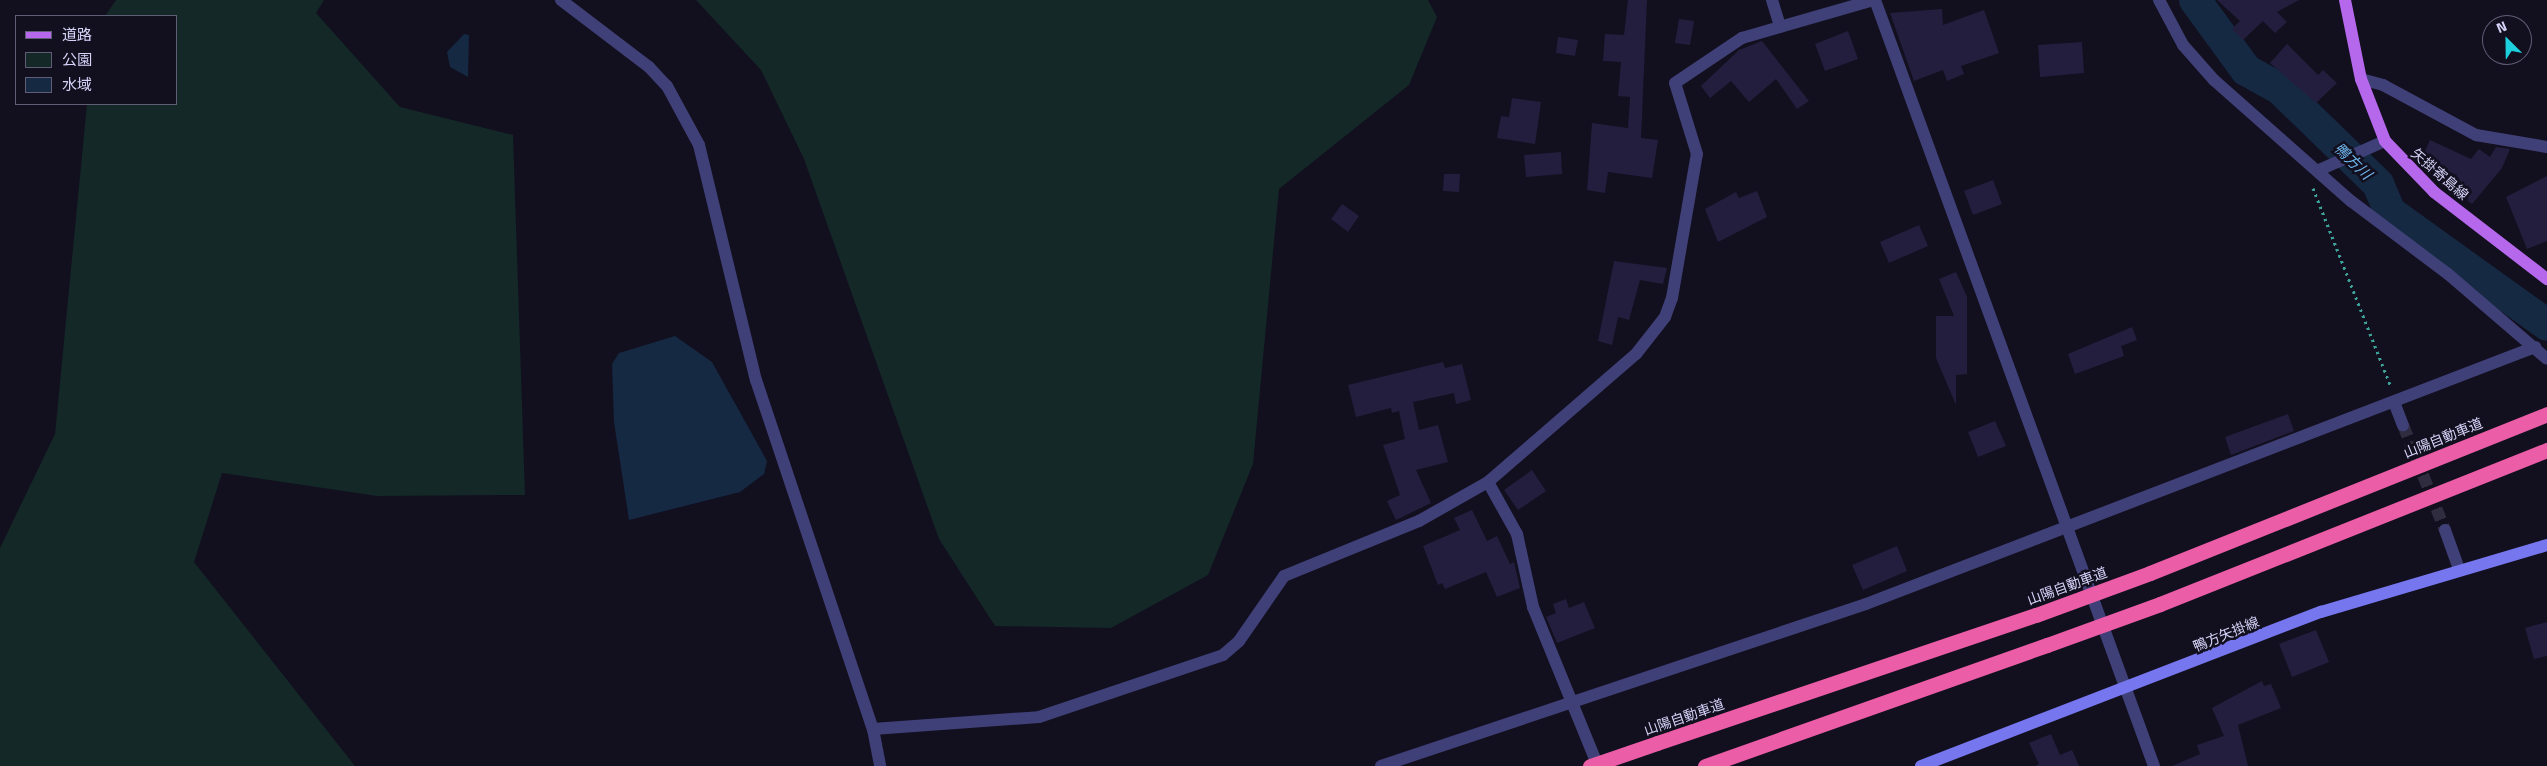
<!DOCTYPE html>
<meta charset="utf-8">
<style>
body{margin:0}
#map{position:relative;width:2547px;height:766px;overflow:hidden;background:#120f1f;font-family:"Titillium Web","Noto Sans JP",sans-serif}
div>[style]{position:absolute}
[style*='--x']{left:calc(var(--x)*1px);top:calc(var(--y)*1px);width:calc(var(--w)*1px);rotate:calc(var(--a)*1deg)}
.green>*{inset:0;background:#132827}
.water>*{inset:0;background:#152943}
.river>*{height:32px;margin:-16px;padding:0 16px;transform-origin:16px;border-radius:16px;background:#152943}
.building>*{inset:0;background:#231e3e}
.minor-tunnel>*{height:12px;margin-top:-6px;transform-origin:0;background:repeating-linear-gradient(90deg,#2f2c40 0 12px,transparent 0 18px)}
.path>*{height:3px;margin-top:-1.5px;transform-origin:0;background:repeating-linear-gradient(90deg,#3da49a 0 2.5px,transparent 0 6.5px)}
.minor>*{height:12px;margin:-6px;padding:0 6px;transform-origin:6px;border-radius:6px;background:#404078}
.secondary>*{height:12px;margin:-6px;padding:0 6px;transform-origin:6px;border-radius:6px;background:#7677ee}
.primary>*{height:12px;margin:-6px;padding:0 6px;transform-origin:6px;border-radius:6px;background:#b568ec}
.motorway>*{height:15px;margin:-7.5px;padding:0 7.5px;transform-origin:7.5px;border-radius:7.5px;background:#eb5da6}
.motorway-bridge>*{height:15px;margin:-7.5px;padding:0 7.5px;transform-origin:7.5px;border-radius:7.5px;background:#eb5da6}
span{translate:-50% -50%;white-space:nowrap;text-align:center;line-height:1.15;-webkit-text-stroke:5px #120f1f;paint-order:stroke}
.street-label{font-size:14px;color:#d6d3f9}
.water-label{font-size:15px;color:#6eb7ed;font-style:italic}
.legend{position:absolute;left:15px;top:15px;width:162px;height:90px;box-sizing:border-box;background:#120f1f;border:1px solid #605d76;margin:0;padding:6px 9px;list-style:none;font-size:15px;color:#d6d3f9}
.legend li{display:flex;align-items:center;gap:10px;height:25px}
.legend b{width:25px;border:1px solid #605d76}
.north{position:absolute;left:2482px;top:15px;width:50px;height:50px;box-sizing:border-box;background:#120f1f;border:1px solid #605d76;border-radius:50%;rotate:337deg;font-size:14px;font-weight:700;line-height:20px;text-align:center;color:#d6d3f9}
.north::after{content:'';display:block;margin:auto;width:18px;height:22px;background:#1cd1dd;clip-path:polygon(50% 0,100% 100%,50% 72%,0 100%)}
</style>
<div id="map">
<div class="green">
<div style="clip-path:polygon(116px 0,324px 0,316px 13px,400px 107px,513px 135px,525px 495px,377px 496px,222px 473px,194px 562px,355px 766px,0 766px,0 548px,55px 434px,87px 104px,176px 104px,176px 16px,105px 16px)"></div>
<div style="clip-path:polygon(696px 0,1428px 0,1437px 17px,1409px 85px,1279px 189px,1253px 464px,1208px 575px,1111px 628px,995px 626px,939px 539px,804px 159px,761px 70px)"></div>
</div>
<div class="water">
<div style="clip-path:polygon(464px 34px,469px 35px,468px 77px,450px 67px,447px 52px)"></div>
<div style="clip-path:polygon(675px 336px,712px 362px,767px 461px,764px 474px,740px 492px,629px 520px,614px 422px,612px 364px,619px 353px)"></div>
</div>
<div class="river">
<div style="--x:2195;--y:0;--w:87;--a:53.9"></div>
<div style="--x:2246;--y:70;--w:38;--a:29"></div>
<div style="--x:2279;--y:88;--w:138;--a:44.1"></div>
<div style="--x:2378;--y:184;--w:30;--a:67"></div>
<div style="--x:2390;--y:212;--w:193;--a:35.7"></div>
</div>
<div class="building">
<div style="clip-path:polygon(1628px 0,1647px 0,1641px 138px,1658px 140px,1652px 178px,1608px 172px,1605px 193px,1587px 190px,1592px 123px,1628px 128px,1630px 97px,1618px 96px,1621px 62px,1603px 61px,1605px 34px,1624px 35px)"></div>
<div style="clip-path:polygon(2217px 0,2299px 0,2277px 12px,2287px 22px,2275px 33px,2263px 21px,2243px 40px,2232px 29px,2240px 21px)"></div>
<div style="clip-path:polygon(1942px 9px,1943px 25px,1984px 10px,1999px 53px,1961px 66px,1964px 74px,1947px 81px,1943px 70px,1914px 81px,1890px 13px)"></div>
<div style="clip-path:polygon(1679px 19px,1694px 21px,1690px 45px,1675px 43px)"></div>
<div style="clip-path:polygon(1848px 31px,1858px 59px,1825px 71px,1815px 44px)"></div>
<div style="clip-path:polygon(1558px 37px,1578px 40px,1575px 56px,1556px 53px)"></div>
<div style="clip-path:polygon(1762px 41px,1809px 101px,1797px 109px,1776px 79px,1749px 102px,1731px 81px,1710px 98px,1701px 86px,1739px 50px)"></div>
<div style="clip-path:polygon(2082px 42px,2084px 73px,2040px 77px,2038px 45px)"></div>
<div style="clip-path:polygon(2287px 44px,2318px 75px,2323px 70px,2337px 83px,2316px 103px,2270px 63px)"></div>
<div style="clip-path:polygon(1512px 98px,1541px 102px,1535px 144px,1497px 138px,1501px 116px,1509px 117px)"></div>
<div style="clip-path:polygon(2430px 140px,2471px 159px,2479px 149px,2490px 157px,2496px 147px,2510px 149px,2502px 168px,2472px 204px,2449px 185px,2457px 175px,2421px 160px)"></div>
<div style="clip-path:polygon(1561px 152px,1562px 174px,1526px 177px,1524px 155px)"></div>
<div style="clip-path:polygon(1444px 174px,1460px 174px,1459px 192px,1443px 191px)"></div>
<div style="clip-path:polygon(2547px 176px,2547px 241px,2527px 249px,2506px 197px)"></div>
<div style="clip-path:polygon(1993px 180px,2002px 204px,1973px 215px,1964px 191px)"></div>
<div style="clip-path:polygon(1757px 191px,1767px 217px,1718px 242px,1705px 209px,1736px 192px,1739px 198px)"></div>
<div style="clip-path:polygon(1342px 204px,1359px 216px,1348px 232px,1331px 219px)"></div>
<div style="clip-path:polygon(1919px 225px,1928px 246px,1889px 263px,1880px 242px)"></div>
<div style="clip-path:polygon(1614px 261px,1667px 268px,1663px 284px,1640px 280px,1629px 320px,1618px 317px,1612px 345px,1598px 341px)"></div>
<div style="clip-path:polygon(1956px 272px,1967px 297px,1967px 374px,1956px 375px,1956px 405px,1936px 358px,1936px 316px,1954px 316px,1939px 279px)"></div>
<div style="clip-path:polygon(2132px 327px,2137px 340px,2121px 346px,2124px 356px,2075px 374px,2068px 354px)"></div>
<div style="clip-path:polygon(1443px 362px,1445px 368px,1462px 364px,1471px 400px,1456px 404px,1454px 393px,1413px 402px,1419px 430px,1438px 425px,1448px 462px,1416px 470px,1431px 503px,1396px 520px,1387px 501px,1400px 495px,1383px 445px,1405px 439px,1399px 411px,1392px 413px,1391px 408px,1356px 417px,1348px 385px)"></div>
<div style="clip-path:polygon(2288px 414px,2294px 431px,2231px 455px,2225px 437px)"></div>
<div style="clip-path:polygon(1995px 421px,2006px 446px,1978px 457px,1968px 432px)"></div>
<div style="clip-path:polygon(1532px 470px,1546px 491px,1518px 510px,1504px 490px)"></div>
<div style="clip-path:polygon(1472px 510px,1487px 541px,1497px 536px,1510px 564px,1514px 562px,1520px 588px,1497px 597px,1486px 572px,1445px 589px,1442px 583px,1438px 585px,1423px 546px,1460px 530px,1454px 518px)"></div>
<div style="clip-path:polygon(1897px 546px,1907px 571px,1863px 590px,1852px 565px)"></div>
<div style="clip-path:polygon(1566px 599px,1569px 608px,1584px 602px,1595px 628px,1557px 643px,1546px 617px,1556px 613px,1553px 604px)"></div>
<div style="clip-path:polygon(2547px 622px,2547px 656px,2534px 659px,2525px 628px)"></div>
<div style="clip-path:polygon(2316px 630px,2329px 662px,2292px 677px,2279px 644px)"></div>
<div style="clip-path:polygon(2262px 681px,2264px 686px,2271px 684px,2281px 708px,2238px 725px,2248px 766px,2172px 766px,2200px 754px,2197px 745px,2224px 736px,2212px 708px)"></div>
<div style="clip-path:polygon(2051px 734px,2060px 755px,2072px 750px,2079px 766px,2035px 766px,2039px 764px,2029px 743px)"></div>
</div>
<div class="minor-tunnel">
<div style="--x:2403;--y:425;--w:113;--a:68.2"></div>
</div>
<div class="path">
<div style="--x:2313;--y:188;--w:214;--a:68.6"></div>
</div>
<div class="minor">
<div style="--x:561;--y:0;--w:111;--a:37.3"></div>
<div style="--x:649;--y:67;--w:26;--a:47"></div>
<div style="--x:667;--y:86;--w:67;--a:61.5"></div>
<div style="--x:699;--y:145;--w:242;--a:76.4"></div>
<div style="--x:756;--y:380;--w:368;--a:71.5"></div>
<div style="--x:873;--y:729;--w:38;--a:79"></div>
<div style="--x:1772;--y:0;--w:28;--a:73"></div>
<div style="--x:1875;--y:0;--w:815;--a:69.99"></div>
<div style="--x:2159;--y:0;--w:51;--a:61.9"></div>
<div style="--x:2183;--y:45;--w:47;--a:48.5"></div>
<div style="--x:2214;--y:80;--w:183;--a:41.5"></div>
<div style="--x:2351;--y:201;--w:121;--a:37"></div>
<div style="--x:2448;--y:274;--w:130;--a:40.6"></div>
<div style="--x:2361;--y:79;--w:23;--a:15"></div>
<div style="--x:2383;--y:85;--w:106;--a:28.3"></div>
<div style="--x:2476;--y:135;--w:72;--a:9.6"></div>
<div style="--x:2319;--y:170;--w:72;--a:-23.7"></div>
<div style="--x:2394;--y:402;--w:25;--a:69"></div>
<div style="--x:1488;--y:482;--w:60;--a:60.9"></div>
<div style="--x:1517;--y:534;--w:75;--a:77.6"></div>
<div style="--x:1533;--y:607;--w:172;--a:67.8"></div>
<div style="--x:2445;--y:530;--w:41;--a:70.3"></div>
<div style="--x:873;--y:729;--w:166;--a:-4.1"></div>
<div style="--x:1039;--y:717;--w:194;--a:-18.6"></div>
<div style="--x:1223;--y:655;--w:21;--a:-41"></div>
<div style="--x:1239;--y:641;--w:79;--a:-55.3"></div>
<div style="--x:1284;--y:576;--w:146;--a:-22.2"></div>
<div style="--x:1419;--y:521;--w:79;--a:-29.5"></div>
<div style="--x:1488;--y:482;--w:196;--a:-40.9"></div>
<div style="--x:1636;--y:354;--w:47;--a:-51.9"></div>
<div style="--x:1665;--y:317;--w:20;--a:-70"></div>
<div style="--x:1672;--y:298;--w:146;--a:-80.2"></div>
<div style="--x:1697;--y:154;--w:74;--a:-107.2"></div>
<div style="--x:1675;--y:83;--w:81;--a:-33.9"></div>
<div style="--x:1742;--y:38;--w:137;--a:-16.1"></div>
<div style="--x:1381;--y:766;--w:511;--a:-18.47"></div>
<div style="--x:1866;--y:604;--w:717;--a:-21.01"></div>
</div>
<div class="secondary">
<div style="--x:1921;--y:766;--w:429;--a:-21.1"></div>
<div style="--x:2321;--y:612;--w:236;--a:-16.5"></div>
</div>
<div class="primary">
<div style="--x:2345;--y:0;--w:81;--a:78.6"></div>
<div style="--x:2361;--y:79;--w:66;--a:68.8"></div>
<div style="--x:2385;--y:141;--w:71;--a:46.1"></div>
<div style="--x:2434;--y:192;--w:143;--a:37.6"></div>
</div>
<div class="motorway">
<div style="--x:2150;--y:573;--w:428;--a:-21.8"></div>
<div style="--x:2160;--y:604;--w:417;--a:-21.7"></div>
<div style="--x:1657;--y:743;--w:400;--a:-18.7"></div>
<div style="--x:1705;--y:766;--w:363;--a:-19.5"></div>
</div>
<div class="motorway-bridge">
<div style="--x:2036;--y:615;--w:121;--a:-20.2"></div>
<div style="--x:2047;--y:645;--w:120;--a:-19.9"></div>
<div style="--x:1590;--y:766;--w:71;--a:-18.9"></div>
</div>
<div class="street-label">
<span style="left:2440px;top:174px;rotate:41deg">矢掛寄島線</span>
<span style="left:2443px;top:438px;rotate:-22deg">山陽自動車道</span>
<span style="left:2067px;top:586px;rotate:-20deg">山陽自動車道</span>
<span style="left:2226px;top:634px;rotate:-22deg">鴨方矢掛線</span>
<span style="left:1684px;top:717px;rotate:-19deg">山陽自動車道</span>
</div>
<div class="water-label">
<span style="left:2353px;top:161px;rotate:44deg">鴨方川</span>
</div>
<ul class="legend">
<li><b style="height:6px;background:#b568ec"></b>道路</li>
<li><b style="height:14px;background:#132827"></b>公園</li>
<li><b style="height:14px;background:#152943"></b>水域</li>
</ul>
<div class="north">N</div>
</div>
